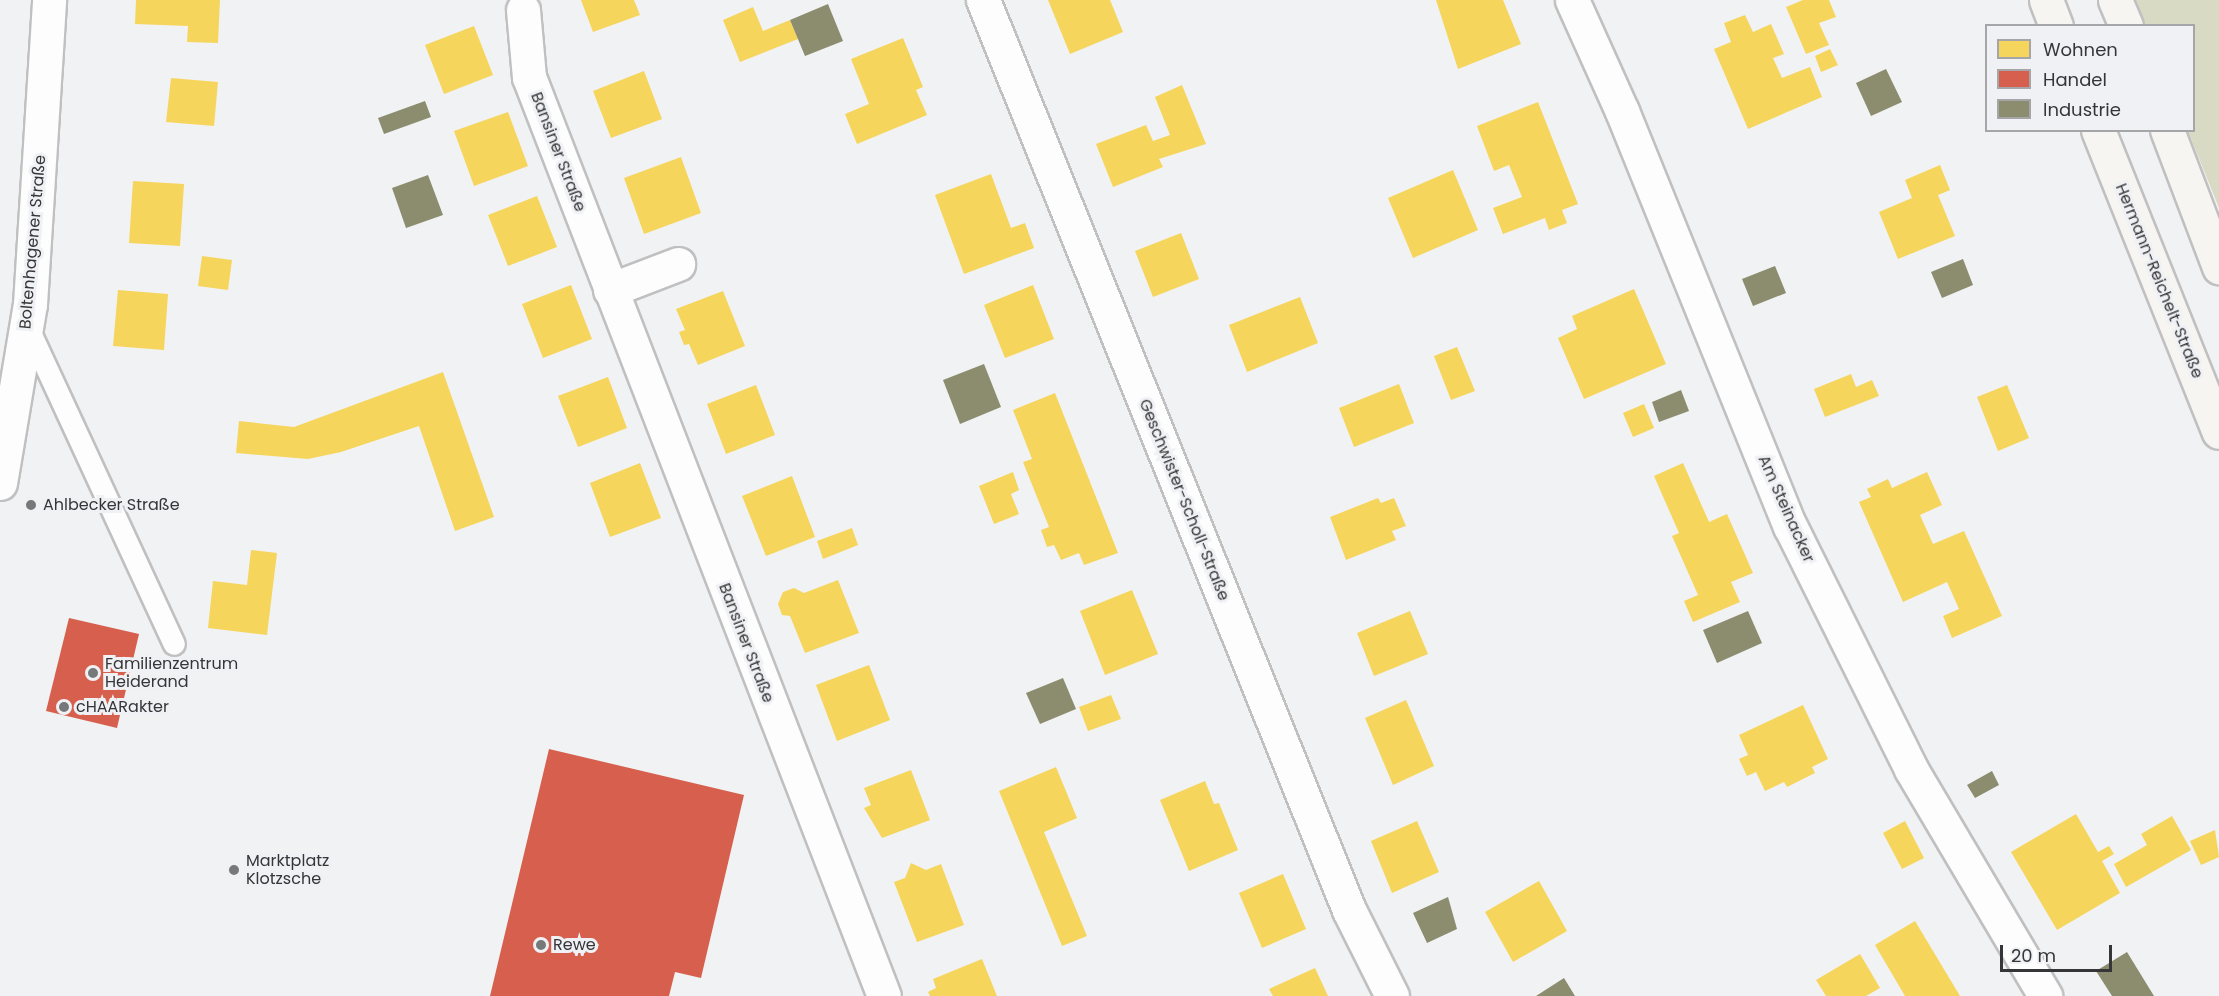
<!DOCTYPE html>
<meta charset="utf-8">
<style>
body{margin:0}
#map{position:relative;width:2219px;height:996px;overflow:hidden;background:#f1f2f4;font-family:Poppins,sans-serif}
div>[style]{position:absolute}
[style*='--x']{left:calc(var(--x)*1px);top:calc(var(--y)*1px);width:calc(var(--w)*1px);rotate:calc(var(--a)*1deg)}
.green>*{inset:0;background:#d8dac3}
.homes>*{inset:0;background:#f6d55c}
.shops>*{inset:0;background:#d6604d}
.industry>*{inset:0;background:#8c8c6e}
.roads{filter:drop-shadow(2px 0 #c0c0c1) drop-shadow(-2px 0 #c0c0c1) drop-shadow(0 2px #c0c0c1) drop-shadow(0 -2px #c0c0c1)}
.service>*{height:21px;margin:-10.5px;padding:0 10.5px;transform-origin:10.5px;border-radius:10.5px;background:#fdfdfd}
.minor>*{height:33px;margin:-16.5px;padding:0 16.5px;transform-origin:16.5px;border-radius:16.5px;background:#fdfdfd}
.tertiary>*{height:33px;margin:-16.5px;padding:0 16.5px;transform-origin:16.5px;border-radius:16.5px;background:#fdfdfd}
.secondary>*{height:33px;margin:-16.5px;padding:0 16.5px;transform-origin:16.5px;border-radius:16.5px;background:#f7f5f2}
.dots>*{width:16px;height:16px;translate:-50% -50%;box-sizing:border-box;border:3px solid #f0f1f5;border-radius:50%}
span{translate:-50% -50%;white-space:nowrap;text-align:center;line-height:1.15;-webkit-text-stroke:6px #f0f1f5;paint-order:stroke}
.street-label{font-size:16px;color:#363638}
.poi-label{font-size:16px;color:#363638}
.left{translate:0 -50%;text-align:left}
.legend{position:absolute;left:1985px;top:24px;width:210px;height:108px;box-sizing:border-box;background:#f0f1f5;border:2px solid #a6a6a9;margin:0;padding:8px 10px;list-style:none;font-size:18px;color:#363638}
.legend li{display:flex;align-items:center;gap:12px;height:30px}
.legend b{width:30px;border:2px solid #a6a6a9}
.scale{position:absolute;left:2000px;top:945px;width:112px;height:27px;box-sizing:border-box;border:3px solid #363638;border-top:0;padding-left:8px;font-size:18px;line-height:21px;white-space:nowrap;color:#363638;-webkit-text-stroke:4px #f0f1f5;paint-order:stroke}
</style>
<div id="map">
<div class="green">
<div style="clip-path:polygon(2135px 0,2219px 0,2219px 208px,2188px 131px,2194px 130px,2194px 26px,2145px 25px)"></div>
</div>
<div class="homes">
<div style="clip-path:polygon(136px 0,220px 0,218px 43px,187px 42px,188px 26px,135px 24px)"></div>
<div style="clip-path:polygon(581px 0,634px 0,640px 15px,593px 32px)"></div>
<div style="clip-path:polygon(1048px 0,1110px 0,1123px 32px,1070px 54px)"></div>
<div style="clip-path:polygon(1436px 0,1503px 0,1521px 44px,1458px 69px)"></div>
<div style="clip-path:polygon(1803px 0,1829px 0,1836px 17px,1819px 23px,1829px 45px,1806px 54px,1786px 7px)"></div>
<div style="clip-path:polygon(753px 7px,763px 31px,790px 20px,798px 39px,740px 62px,723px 20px)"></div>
<div style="clip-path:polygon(1745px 15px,1753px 32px,1771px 24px,1784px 54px,1773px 58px,1782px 78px,1810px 67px,1822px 97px,1748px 129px,1714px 49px,1731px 42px,1724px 23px)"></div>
<div style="clip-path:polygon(474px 26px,493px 75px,444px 94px,425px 45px)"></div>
<div style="clip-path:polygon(903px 38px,923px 87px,916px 90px,927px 115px,857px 144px,845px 114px,869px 104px,851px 59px)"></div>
<div style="clip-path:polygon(1830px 49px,1838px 65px,1821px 72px,1815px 56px)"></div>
<div style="clip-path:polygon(644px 71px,662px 119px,611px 138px,593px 91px)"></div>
<div style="clip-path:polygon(171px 78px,218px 82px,214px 126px,166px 122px)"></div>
<div style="clip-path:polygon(1182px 85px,1206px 144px,1159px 159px,1163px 167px,1113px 187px,1096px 144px,1146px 125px,1153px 141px,1170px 135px,1155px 97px)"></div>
<div style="clip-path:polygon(1538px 102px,1578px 204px,1562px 210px,1567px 223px,1549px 230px,1545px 218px,1503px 234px,1493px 208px,1522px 197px,1509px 165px,1494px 171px,1477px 126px)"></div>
<div style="clip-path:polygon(508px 112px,528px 166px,474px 186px,454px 131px)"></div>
<div style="clip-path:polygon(681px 157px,701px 213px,644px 234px,624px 178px)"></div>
<div style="clip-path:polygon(1940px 165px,1950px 190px,1938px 195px,1955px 236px,1898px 259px,1879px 212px,1912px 198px,1905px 180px)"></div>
<div style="clip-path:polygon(1453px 170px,1478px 230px,1413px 258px,1388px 198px)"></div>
<div style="clip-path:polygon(991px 174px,1011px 228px,1025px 223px,1034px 248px,964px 274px,935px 195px)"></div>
<div style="clip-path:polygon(133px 181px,184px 184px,180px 246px,129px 243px)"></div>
<div style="clip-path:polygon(537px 196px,557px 247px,508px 266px,488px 215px)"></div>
<div style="clip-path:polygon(1181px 233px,1199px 279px,1153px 297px,1135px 251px)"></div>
<div style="clip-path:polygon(202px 256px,232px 260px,228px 290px,198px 286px)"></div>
<div style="clip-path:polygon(571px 285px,592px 339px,543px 358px,522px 304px)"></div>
<div style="clip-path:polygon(1033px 285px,1054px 339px,1005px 358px,984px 305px)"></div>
<div style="clip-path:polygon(1634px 289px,1666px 364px,1584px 399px,1558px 338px,1577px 329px,1572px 316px)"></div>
<div style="clip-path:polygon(118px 290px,168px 294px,164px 350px,113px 346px)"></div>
<div style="clip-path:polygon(723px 291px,745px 346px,698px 365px,689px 344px,684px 345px,679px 332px,685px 330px,676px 309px)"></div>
<div style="clip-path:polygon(1300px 297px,1318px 343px,1247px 372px,1229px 325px)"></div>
<div style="clip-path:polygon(1457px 347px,1475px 391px,1451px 400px,1434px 356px)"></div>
<div style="clip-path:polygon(443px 372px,494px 517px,455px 531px,419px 426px,341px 452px,308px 459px,236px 453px,239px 421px,294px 427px)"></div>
<div style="clip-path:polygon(1851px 374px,1856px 387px,1872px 380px,1879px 396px,1825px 417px,1814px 389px)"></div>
<div style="clip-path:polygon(608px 377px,627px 428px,578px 447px,558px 396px)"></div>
<div style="clip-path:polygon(1399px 384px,1414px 423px,1354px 447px,1339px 408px)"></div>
<div style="clip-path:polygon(756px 385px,775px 435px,726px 454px,707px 404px)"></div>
<div style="clip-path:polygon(2007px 385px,2029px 438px,1998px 451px,1977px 397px)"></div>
<div style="clip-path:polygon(1055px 393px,1118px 553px,1084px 565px,1079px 553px,1061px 560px,1054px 545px,1047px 547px,1041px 530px,1049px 527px,1023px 462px,1032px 459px,1013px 410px)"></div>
<div style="clip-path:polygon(1644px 404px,1654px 428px,1633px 437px,1623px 413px)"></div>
<div style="clip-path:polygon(640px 463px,661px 518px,610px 537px,590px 483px)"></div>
<div style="clip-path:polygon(1683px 463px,1709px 522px,1727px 514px,1753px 573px,1731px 582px,1740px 602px,1693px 622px,1684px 601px,1698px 595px,1672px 536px,1679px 533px,1654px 476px)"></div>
<div style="clip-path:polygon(1013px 472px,1019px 490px,1011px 494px,1019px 514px,994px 524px,979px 486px)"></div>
<div style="clip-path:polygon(1927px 472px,1942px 505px,1920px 515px,1933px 544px,1964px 531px,2002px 616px,1952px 638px,1943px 616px,1959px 609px,1947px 582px,1903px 602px,1859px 502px,1871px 497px,1867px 489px,1888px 479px,1892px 488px)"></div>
<div style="clip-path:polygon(792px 476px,815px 537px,766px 556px,742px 496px)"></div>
<div style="clip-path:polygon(1378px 498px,1381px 503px,1394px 498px,1406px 526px,1392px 531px,1396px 540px,1346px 560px,1330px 517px)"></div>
<div style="clip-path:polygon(852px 528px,858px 545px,823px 559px,817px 541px)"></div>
<div style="clip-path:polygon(251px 550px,277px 553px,267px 635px,208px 628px,213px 581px,247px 585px)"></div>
<div style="clip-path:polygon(838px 580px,859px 633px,805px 653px,790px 616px,782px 615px,778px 604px,783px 592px,794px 588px,804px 593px)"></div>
<div style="clip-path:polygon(1132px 590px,1158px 654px,1105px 675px,1080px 611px)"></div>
<div style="clip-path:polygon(1410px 611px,1428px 654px,1374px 676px,1357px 633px)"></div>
<div style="clip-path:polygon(869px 665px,890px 720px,837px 741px,816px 685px)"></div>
<div style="clip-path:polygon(1111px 695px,1121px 719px,1088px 731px,1079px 707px)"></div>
<div style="clip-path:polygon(1406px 700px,1434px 766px,1393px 785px,1365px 718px)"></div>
<div style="clip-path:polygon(1803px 705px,1828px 759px,1812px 767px,1815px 773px,1787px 787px,1784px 782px,1765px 791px,1756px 772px,1747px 776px,1739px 759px,1748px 755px,1739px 735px)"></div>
<div style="clip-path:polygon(1056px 767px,1077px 818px,1044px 832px,1087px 936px,1062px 946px,999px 791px)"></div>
<div style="clip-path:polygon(911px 770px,930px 820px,882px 838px,864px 808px,871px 805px,864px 788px)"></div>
<div style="clip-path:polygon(1205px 781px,1214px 804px,1219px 803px,1238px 850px,1189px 871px,1160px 800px)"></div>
<div style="clip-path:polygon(2076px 814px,2098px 852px,2109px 846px,2114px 854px,2102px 861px,2120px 893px,2057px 930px,2011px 852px)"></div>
<div style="clip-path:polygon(2172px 816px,2191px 850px,2126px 887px,2114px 864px,2147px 845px,2141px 834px)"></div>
<div style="clip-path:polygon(1417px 821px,1439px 872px,1392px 893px,1371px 841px)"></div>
<div style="clip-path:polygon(1905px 821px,1924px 858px,1902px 869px,1883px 833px)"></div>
<div style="clip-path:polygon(2215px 830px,2219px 857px,2201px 865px,2190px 841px)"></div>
<div style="clip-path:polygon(911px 863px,926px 870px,941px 864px,964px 925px,917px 942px,894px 882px,905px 878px)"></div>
<div style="clip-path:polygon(1283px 874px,1306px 929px,1262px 948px,1239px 893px)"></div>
<div style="clip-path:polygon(1539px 881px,1567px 931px,1513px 962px,1485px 912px)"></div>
<div style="clip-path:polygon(1915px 921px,1960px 996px,1905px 996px,1875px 945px)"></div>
<div style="clip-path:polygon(1860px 954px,1880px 988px,1866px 996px,1826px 996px,1816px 980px)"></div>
<div style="clip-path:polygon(982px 959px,997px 996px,930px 996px,928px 992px,936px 988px,933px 979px)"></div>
<div style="clip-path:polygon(1315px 968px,1328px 996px,1273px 996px,1269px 989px)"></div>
</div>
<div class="shops">
<div style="clip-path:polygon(69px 618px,139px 634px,117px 728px,46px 711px)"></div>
<div style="clip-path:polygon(549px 749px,744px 795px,701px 978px,675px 972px,669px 996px,490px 996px)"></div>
</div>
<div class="industry">
<div style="clip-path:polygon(828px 4px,843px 41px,805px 56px,790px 20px)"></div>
<div style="clip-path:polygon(1886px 69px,1902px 102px,1871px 116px,1856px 83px)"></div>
<div style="clip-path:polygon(425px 101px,431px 117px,384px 134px,378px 118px)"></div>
<div style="clip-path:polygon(428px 175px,443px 215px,406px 228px,392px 188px)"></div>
<div style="clip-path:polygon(1963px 259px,1973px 285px,1942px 298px,1931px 272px)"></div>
<div style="clip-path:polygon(1775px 266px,1786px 293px,1753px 306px,1742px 279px)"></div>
<div style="clip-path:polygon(984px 364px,1001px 407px,960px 424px,943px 380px)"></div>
<div style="clip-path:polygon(1681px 390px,1689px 411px,1659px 422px,1652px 402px)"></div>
<div style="clip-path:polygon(1748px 611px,1762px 643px,1717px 663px,1703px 630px)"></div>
<div style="clip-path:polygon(1063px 678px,1076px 709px,1040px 724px,1026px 693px)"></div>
<div style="clip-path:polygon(1992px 771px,1999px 785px,1975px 798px,1967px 785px)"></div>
<div style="clip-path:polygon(1448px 897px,1457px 929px,1427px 943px,1413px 913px)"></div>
<div style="clip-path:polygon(2127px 952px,2154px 996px,2112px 996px,2096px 971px)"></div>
<div style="clip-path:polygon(1564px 978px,1575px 996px,1536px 996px)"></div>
</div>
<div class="roads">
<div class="service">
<div style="--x:27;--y:326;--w:350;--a:65.2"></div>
</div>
<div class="minor">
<div style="--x:983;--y:0;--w:981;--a:68.09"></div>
<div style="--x:1349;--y:910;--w:96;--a:63.4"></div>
<div style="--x:1572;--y:0;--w:122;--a:65.8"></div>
<div style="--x:1622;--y:111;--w:448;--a:68"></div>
<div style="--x:1790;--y:526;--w:271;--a:63.5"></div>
<div style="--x:1911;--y:769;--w:264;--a:59.4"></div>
<div style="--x:523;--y:10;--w:67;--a:84.9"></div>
<div style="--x:529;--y:77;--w:985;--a:68.88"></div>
<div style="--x:610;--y:290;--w:73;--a:-20.9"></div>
</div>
<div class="tertiary">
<div style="--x:0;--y:483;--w:181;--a:-80.5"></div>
<div style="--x:30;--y:304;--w:305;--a:-86.4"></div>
</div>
<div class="secondary">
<div style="--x:2046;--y:0;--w:28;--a:69"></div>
<div style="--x:2115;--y:0;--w:28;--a:67"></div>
<div style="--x:2098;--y:130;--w:325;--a:68.2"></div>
<div style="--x:2167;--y:130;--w:147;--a:69.2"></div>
</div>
</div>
<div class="dots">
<div style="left:31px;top:505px;background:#77787a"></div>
<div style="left:93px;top:673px;background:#77787a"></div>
<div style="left:64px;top:707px;background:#77787a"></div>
<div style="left:234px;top:870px;background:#77787a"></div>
<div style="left:541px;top:945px;background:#77787a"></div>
</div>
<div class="street-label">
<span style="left:558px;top:152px;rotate:69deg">Bansiner Straße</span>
<span style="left:33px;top:242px;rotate:-85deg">Boltenhagener Straße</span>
<span style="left:2159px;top:281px;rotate:68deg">Hermann-Reichelt-Straße</span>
<span style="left:1184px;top:500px;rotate:68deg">Geschwister-Scholl-Straße</span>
<span style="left:1786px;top:509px;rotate:66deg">Am Steinacker</span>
<span style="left:746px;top:643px;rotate:69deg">Bansiner Straße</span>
</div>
<div class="poi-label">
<span class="left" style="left:43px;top:505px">Ahlbecker Straße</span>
<span class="left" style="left:105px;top:673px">Familienzentrum<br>Heiderand</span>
<span class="left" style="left:76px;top:707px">cHAARakter</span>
<span class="left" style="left:246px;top:870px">Marktplatz<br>Klotzsche</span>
<span class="left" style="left:553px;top:945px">Rewe</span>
</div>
<ul class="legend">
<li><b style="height:16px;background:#f6d55c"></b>Wohnen</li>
<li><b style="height:16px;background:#d6604d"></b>Handel</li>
<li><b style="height:16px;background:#8c8c6e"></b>Industrie</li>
</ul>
<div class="scale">20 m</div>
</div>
